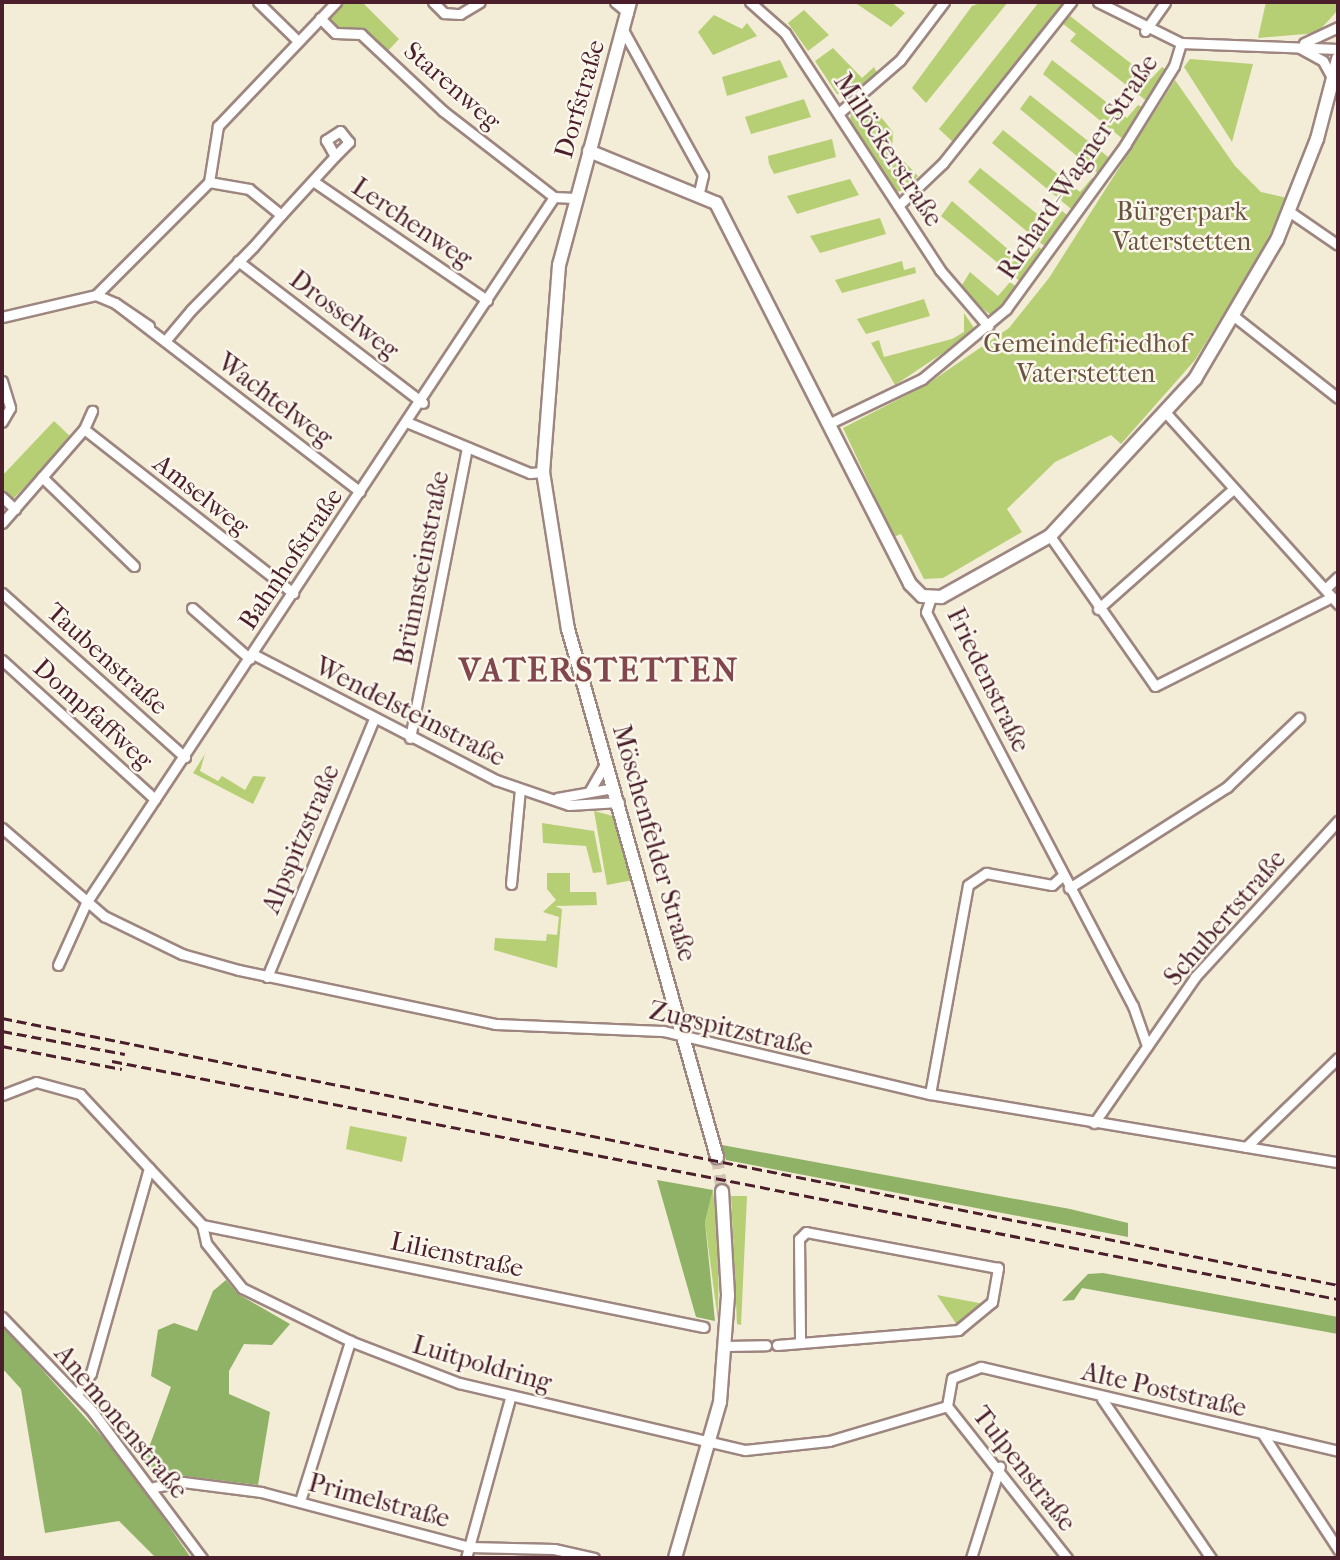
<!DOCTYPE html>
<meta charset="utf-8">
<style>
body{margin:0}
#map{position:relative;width:1340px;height:1560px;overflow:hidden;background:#f3ecd6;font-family:"IM FELL French Canon",serif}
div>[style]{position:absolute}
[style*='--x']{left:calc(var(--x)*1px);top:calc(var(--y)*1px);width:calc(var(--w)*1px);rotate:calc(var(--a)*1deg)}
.green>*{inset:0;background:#b6cf75}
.forest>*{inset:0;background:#90b266}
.secondary-tunnel>*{height:12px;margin-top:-6px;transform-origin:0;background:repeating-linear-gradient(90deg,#d1c3b4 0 12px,transparent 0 18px)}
.roads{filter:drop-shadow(2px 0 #9e8680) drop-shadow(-2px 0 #9e8680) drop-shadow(0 2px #9e8680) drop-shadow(0 -2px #9e8680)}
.street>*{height:9px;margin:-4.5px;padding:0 4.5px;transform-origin:4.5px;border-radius:4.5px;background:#fff}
.secondary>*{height:12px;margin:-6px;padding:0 6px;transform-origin:6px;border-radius:6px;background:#fff}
.rail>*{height:2.5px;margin-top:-1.25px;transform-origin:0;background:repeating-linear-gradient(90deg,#4a1f2b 0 10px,transparent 0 15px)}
span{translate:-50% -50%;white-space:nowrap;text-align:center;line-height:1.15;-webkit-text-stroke:5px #fbf7ec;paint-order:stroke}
.street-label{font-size:26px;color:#4a1f2b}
.park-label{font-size:26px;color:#6a5441}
.district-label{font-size:33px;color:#81474d;font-weight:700;letter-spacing:2px}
.frame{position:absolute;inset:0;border:4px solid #4a1f2b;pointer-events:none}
</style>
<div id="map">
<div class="green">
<div style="clip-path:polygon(342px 2px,362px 2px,399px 39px,386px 53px,363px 30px,337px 30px,326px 18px)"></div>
<div style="clip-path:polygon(854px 2px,891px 2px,905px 13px,891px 27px)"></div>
<div style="clip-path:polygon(983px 2px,1008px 2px,926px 103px,912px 88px,972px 6px)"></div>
<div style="clip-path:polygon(1039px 2px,1066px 2px,955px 144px,939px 129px)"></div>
<div style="clip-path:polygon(1266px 2px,1338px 2px,1338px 10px,1317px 33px,1258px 38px)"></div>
<div style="clip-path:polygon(804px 10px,829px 35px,808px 51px,788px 23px)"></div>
<div style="clip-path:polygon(714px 15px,742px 29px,747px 23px,757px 36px,713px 55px,698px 32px)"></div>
<div style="clip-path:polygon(1070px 16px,1151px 79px,1162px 67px,1168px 71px,1148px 102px,1070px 41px,1076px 34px,1062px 23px)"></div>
<div style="clip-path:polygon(833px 48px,862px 78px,874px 67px,877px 73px,853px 94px,837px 94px,815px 61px)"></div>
<div style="clip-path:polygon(1190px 59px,1253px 64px,1232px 142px,1184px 67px)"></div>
<div style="clip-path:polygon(780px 60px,788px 77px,727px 96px,722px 77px)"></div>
<div style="clip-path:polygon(1052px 60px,1127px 118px,1138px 105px,1144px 108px,1124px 140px,1043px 74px)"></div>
<div style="clip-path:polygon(1175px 80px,1235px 166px,1261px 192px,1287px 198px,1260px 255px,1195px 360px,1121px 444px,1111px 435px,1055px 462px,1007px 509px,1022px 532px,943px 578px,924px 579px,901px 534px,894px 537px,843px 428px,926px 385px,1009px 328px,1049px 278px)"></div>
<div style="clip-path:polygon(1030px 95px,1112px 160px,1101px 176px,1020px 109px)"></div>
<div style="clip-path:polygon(864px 96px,893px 132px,892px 149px,918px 176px,909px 189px,896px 192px,850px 121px,852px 104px)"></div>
<div style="clip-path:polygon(804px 99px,811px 117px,751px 134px,745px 117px)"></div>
<div style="clip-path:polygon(1003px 130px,1080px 192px,1092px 178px,1097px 181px,1076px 213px,992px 143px)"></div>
<div style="clip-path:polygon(832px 139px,836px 157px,774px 174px,769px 164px,768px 156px)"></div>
<div style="clip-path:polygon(980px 168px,1051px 225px,1062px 211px,1072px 219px,1049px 250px,968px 182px)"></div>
<div style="clip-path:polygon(850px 179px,859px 195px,797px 214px,787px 196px)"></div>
<div style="clip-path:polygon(952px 201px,1025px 264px,1039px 247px,1046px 253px,1022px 283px,941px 216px)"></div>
<div style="clip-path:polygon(880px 218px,886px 234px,820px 253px,810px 236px)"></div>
<div style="clip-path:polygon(902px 261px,904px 270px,915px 267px,916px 273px,842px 293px,835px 280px)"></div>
<div style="clip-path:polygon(970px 272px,998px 296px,1010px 282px,1018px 288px,992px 316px,959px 290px)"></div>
<div style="clip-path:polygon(924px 299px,930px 316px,866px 334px,857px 319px)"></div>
<div style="clip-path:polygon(964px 313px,976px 331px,895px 385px,871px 343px,879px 340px,884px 357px,952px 339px,964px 332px)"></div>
<div style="clip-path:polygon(54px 421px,72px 438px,12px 500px,2px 490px,2px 476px)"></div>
<div style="clip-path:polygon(205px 754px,200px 771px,218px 781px,222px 776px,245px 790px,253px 776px,266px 777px,253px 804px,193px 773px)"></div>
<div style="clip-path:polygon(594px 811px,613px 816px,633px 880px,607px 885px)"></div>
<div style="clip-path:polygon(542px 823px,594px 831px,602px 872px,593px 873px,586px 846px,543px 843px)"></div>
<div style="clip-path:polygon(547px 873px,570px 873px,570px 892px,596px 892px,597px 905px,555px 906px,562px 909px,557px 968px,494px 950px,495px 938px,546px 941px,547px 934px,557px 935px,559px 917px,543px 912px,556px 900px,547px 889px)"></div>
<div style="clip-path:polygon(350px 1126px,407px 1137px,402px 1162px,346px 1149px)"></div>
<div style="clip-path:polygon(713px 1190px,719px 1242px,718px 1321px,705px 1222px)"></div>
<div style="clip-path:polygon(731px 1196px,747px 1196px,741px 1325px,737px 1324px)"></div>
<div style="clip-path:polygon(937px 1295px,984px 1304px,957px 1325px)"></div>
</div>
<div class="forest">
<div style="clip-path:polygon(722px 1145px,1070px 1209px,1128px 1223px,1128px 1237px,726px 1160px)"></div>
<div style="clip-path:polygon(657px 1180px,713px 1190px,705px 1222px,715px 1321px,696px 1317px)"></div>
<div style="clip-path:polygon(1103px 1273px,1338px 1317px,1338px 1334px,1082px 1288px,1074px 1300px,1062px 1301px,1088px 1274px)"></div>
<div style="clip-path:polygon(226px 1280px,238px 1294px,290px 1324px,272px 1345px,244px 1344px,229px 1371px,229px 1394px,270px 1412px,258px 1485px,153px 1472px,143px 1464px,171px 1387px,151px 1376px,158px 1330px,174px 1323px,197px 1331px,213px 1291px)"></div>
<div style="clip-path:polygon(2px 1325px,125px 1462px,191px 1558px,156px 1558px,119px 1521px,45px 1533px,21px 1389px,2px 1368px)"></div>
</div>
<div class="secondary-tunnel">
<div style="--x:717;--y:1157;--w:34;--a:82"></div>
</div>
<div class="roads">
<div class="street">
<div style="--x:258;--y:2;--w:56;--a:44.3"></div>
<div style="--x:433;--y:2;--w:16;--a:45"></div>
<div style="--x:444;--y:13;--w:16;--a:4"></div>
<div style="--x:460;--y:14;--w:23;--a:-31"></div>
<div style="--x:615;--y:2;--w:17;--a:40"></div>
<div style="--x:750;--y:2;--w:47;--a:41.5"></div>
<div style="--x:785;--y:33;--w:283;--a:56.8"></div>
<div style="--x:940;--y:270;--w:74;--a:49.4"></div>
<div style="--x:1098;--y:2;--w:93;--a:26.3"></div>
<div style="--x:1181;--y:43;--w:157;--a:2.2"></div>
<div style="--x:320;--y:18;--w:21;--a:45"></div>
<div style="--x:335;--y:33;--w:26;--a:2"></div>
<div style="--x:361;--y:34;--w:112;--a:43.2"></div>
<div style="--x:443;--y:111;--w:140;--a:37.8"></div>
<div style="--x:623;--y:30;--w:166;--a:61.1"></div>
<div style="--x:703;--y:175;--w:18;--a:103"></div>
<div style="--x:1145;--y:31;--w:35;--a:-55"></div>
<div style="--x:1304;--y:43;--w:38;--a:-25"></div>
<div style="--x:1300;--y:48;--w:26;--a:29"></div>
<div style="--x:1323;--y:61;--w:18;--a:61"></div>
<div style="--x:840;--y:112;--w:79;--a:-40.9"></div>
<div style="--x:900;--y:60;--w:73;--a:-52.8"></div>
<div style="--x:313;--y:181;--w:211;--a:34.4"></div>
<div style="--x:209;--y:182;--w:41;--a:9.9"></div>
<div style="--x:249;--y:189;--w:41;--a:39.1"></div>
<div style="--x:900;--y:204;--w:59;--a:-43.6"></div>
<div style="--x:943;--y:163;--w:206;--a:-51.5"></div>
<div style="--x:1290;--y:212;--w:58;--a:34.5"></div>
<div style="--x:238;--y:261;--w:233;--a:37.5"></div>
<div style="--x:96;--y:295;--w:21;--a:23"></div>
<div style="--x:2;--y:317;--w:97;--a:-13.2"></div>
<div style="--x:96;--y:295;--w:160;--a:-45"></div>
<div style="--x:209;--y:182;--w:57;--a:-80.9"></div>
<div style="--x:218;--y:126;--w:171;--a:-46.4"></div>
<div style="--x:1235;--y:317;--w:131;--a:38.2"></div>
<div style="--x:149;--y:326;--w:41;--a:-145.9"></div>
<div style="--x:115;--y:303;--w:309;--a:37.6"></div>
<div style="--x:165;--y:341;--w:40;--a:-50"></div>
<div style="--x:191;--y:310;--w:88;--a:-45.5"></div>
<div style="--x:253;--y:247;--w:43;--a:-48.8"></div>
<div style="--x:281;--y:215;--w:80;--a:-47.5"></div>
<div style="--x:335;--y:156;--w:20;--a:-45"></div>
<div style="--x:349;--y:142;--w:14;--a:-129"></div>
<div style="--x:340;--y:131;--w:17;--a:147"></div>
<div style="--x:326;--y:140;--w:18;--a:61"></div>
<div style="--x:2;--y:381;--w:28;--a:73"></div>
<div style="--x:10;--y:408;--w:16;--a:120"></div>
<div style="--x:1167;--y:414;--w:256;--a:48"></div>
<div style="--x:409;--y:423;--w:131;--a:22.5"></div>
<div style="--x:530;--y:473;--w:13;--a:-4"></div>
<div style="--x:828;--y:424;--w:104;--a:-25.6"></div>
<div style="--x:922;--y:379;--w:109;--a:-39.8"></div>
<div style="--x:1006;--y:309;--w:203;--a:-54"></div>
<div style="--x:1125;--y:145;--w:93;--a:-58.2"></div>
<div style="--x:1174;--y:66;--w:24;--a:-73"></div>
<div style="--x:84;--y:429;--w:266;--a:38.1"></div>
<div style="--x:42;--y:477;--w:128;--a:44.1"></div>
<div style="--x:2;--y:497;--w:18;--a:43"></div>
<div style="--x:2;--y:523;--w:125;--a:-48.9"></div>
<div style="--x:84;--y:429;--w:20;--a:-66"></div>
<div style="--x:1050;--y:536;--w:183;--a:55"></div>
<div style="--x:1155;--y:686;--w:198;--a:-26.7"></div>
<div style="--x:1326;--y:588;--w:16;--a:-43"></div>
<div style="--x:2;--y:593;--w:246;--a:41.9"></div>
<div style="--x:931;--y:597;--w:16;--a:108"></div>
<div style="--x:926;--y:612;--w:445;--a:62.3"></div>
<div style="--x:1133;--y:1006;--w:42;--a:70.7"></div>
<div style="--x:192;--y:608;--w:77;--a:41.3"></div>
<div style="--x:1098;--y:609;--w:181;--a:-41.6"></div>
<div style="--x:253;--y:654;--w:274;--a:27.4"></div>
<div style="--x:496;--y:780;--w:77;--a:18.9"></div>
<div style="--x:569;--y:805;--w:50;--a:-3.4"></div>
<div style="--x:2;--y:660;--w:207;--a:42.3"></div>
<div style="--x:410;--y:738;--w:296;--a:-78.9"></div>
<div style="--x:589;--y:792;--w:34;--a:-60"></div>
<div style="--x:557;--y:798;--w:58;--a:-10"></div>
<div style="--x:2;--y:828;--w:135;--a:40.8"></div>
<div style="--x:104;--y:916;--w:87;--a:26"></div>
<div style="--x:182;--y:954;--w:59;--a:15.7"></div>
<div style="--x:239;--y:970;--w:262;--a:11.9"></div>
<div style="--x:495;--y:1024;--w:168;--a:2.4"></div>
<div style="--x:663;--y:1031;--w:274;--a:13.3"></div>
<div style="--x:930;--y:1094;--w:414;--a:9.5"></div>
<div style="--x:511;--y:884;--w:95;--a:-84.6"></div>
<div style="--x:1069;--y:888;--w:188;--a:-32.6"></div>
<div style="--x:1227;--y:787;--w:100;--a:-43.8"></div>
<div style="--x:58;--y:965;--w:68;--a:-65.7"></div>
<div style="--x:86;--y:903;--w:847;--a:-56.46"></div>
<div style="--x:554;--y:197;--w:21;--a:3"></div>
<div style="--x:267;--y:977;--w:279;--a:-67.5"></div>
<div style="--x:930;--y:1094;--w:212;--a:-79.7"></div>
<div style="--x:968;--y:885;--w:22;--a:-34"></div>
<div style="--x:986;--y:873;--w:67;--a:10.3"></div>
<div style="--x:1052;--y:885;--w:13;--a:-42"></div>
<div style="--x:2;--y:1095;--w:36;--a:-21"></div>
<div style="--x:36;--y:1082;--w:46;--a:15.3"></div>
<div style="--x:80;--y:1094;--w:179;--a:47"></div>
<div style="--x:202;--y:1225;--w:18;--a:77"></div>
<div style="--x:206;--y:1243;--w:58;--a:51.3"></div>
<div style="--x:242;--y:1288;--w:120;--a:26.1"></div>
<div style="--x:350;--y:1341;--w:117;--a:21.1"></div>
<div style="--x:459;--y:1383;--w:294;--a:13.2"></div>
<div style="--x:745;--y:1450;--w:84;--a:-6.1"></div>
<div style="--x:829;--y:1441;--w:123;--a:-16.5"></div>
<div style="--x:1094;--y:1123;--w:178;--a:-55.3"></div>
<div style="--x:1195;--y:977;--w:212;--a:-47.5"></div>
<div style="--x:1246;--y:1147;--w:128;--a:-44.1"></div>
<div style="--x:202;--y:1225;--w:512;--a:11.49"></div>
<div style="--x:2;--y:1317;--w:130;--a:46.2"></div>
<div style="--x:92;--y:1411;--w:184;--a:53.2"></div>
<div style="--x:777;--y:1345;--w:182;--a:-4.7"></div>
<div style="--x:958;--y:1330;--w:44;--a:-39.5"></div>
<div style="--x:992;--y:1302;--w:35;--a:-80"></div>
<div style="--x:998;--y:1268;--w:195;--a:-169.4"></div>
<div style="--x:806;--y:1232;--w:10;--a:135"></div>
<div style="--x:799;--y:1239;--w:104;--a:89.4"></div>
<div style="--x:727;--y:1346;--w:39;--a:-1"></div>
<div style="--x:77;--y:1394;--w:25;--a:-56"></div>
<div style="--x:91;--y:1373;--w:213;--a:-74.2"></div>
<div style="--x:1102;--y:1399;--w:193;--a:55.6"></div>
<div style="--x:947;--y:1406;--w:28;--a:-80"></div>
<div style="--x:952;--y:1378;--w:31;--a:-21"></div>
<div style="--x:981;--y:1367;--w:367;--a:13.2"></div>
<div style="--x:947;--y:1406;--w:194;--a:51.7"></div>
<div style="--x:1262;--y:1433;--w:139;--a:56.8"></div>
<div style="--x:154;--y:1487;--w:29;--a:-10"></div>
<div style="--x:183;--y:1482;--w:79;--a:7.3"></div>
<div style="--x:261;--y:1492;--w:215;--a:14.8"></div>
<div style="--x:469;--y:1547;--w:85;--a:1.3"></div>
<div style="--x:554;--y:1549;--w:41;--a:12.7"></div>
<div style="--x:300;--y:1501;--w:168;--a:-72.6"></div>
<div style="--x:466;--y:1558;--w:166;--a:-74.6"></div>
<div style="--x:971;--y:1558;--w:96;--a:-72.5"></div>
</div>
<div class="secondary">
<div style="--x:630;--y:2;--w:272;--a:105.1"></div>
<div style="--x:559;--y:265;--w:208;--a:94.4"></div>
<div style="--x:543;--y:472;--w:159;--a:81"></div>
<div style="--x:568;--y:629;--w:549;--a:74.24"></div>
<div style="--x:589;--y:151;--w:137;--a:22.3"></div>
<div style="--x:716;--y:203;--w:428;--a:63"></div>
<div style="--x:910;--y:584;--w:17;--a:45"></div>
<div style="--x:922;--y:596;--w:19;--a:3"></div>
<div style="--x:941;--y:597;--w:125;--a:-29.2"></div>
<div style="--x:1050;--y:536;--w:214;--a:-47.3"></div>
<div style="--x:1195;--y:379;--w:161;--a:-59.5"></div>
<div style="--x:1277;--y:240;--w:109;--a:-68.4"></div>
<div style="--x:1317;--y:139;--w:83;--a:-75.3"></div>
<div style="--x:675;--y:1558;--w:162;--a:-73.9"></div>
<div style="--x:720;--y:1402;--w:107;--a:-85.7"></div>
<div style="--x:728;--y:1295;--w:104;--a:-93.3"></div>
</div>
</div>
<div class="rail">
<div style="--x:2;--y:1018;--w:1362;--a:11.3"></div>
<div style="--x:2;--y:1031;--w:125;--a:10.6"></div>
<div style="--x:2;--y:1046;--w:122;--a:10.9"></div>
<div style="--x:112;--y:1061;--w:1249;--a:10.99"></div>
</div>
<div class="street-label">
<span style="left:452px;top:86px;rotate:41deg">Starenweg</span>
<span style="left:580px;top:99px;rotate:-74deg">Dorfstraße</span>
<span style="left:888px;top:150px;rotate:57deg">Millöckerstraße</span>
<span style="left:1078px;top:167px;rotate:-56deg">Richard-Wagner-Straße</span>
<span style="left:412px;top:223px;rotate:34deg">Lerchenweg</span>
<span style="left:344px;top:315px;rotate:37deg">Drosselweg</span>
<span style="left:275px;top:400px;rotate:37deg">Wachtelweg</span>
<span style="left:201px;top:495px;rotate:38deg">Amselweg</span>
<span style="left:291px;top:559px;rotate:-56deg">Bahnhofstraße</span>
<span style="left:422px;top:568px;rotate:-79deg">Brünnsteinstraße</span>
<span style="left:107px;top:659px;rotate:42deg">Taubenstraße</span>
<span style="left:988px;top:680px;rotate:64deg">Friedenstraße</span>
<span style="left:410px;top:712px;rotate:27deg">Wendelsteinstraße</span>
<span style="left:93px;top:714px;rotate:42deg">Dompfaffweg</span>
<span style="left:301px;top:839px;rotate:-67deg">Alpspitzstraße</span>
<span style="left:654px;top:843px;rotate:74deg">Möschenfelder Straße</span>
<span style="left:1225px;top:918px;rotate:-49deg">Schubertstraße</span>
<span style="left:731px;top:1029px;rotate:13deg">Zugspitzstraße</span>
<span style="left:457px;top:1255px;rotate:12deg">Lilienstraße</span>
<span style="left:482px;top:1364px;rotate:16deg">Luitpoldring</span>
<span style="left:1164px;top:1390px;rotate:13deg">Alte Poststraße</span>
<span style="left:121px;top:1422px;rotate:50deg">Anemonenstraße</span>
<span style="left:1024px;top:1469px;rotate:52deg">Tulpenstraße</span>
<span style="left:379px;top:1501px;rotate:15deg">Primelstraße</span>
</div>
<div class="park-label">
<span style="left:1182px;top:227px">Bürgerpark<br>Vaterstetten</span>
<span style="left:1086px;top:359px">Gemeindefriedhof<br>Vaterstetten</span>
</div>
<div class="district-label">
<span style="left:599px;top:671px">VATERSTETTEN</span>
</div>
<div class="frame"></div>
</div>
